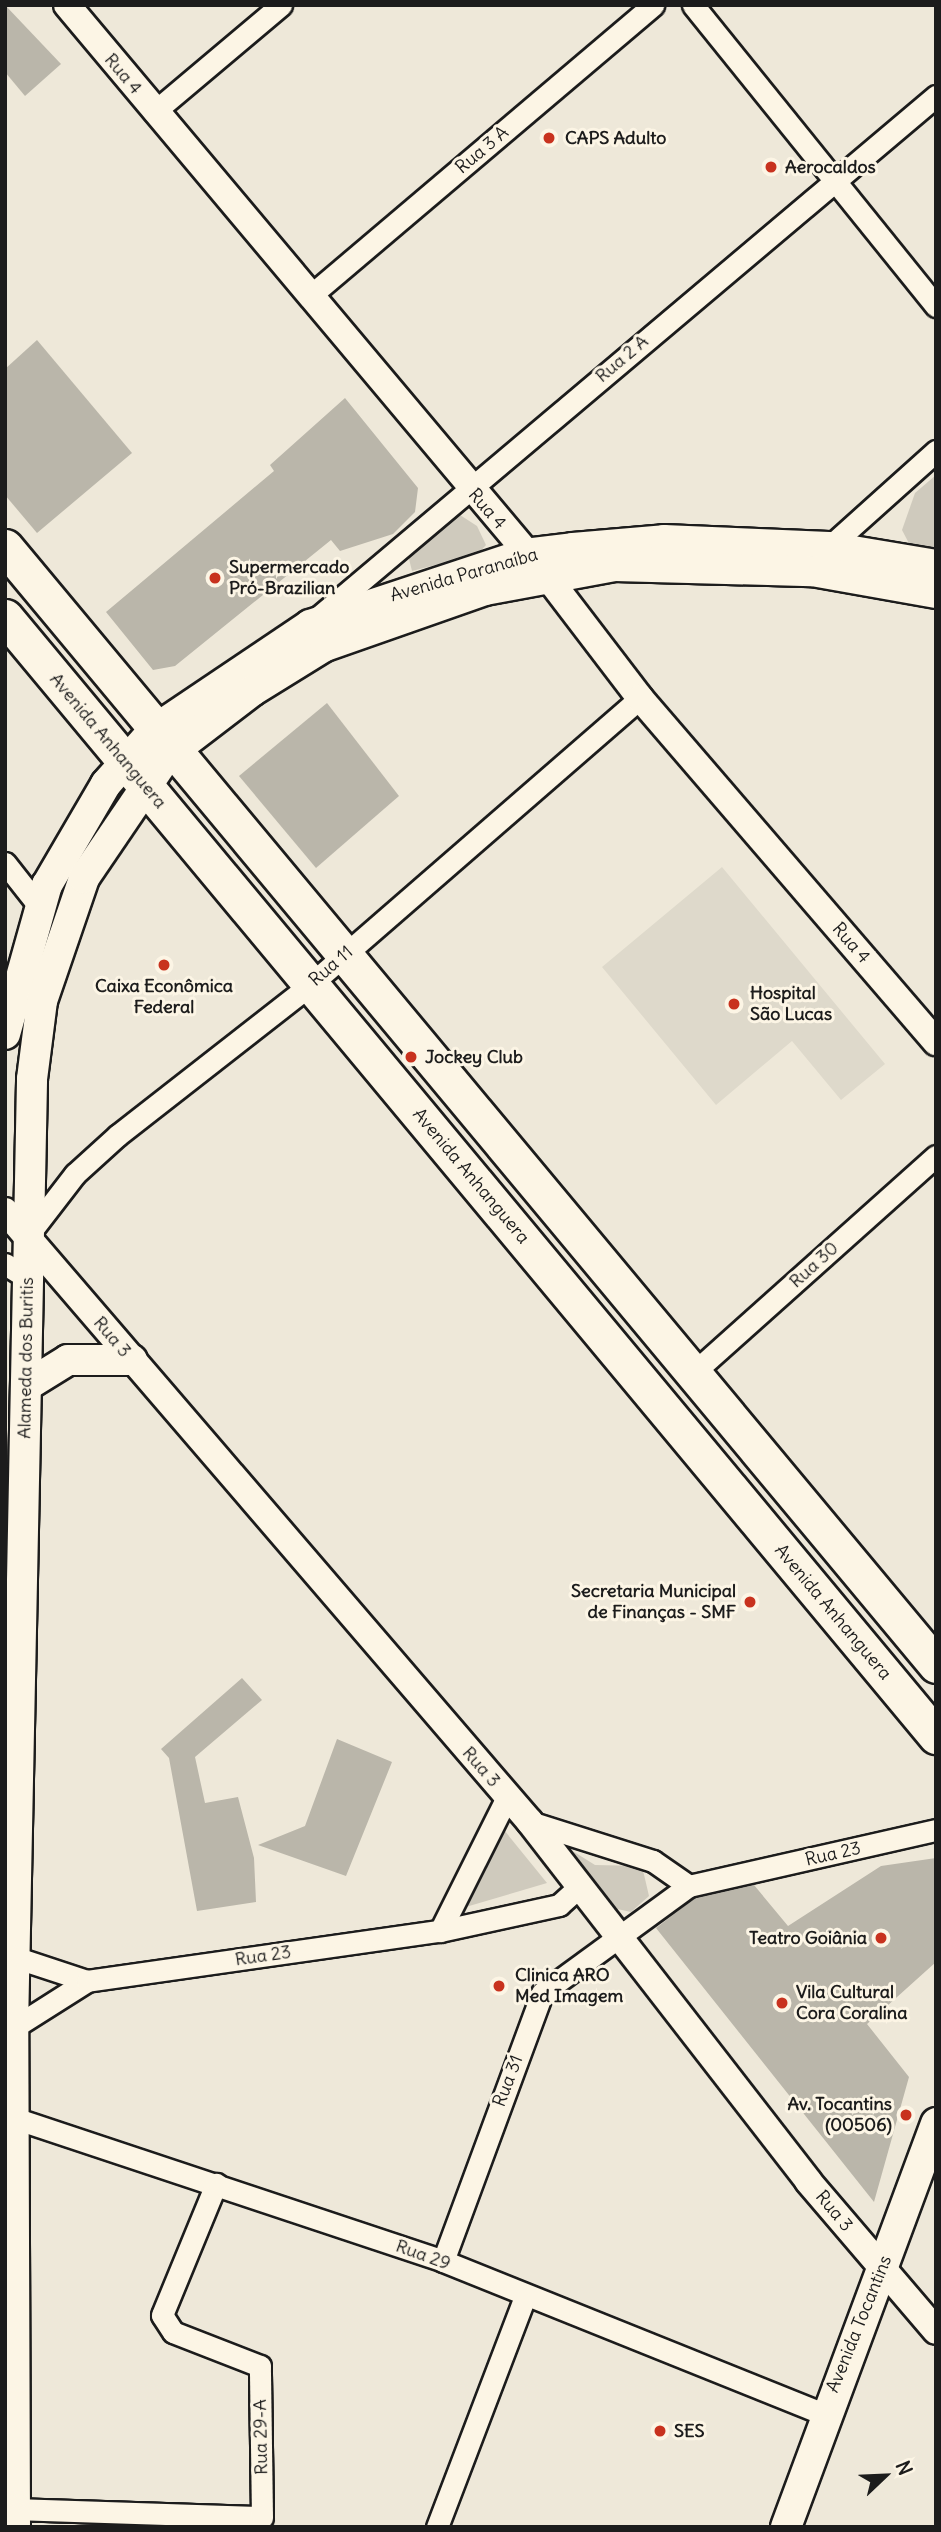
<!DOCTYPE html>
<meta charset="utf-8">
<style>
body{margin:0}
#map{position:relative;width:941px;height:2532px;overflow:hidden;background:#eee8d9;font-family:Delius,sans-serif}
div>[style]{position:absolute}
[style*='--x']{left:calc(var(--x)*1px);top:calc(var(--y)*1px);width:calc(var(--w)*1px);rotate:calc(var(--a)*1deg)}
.built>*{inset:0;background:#ded9cb}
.green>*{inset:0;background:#cfcabd}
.building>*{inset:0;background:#bab6aa}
.roads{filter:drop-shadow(2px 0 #1c1c1c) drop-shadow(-2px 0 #1c1c1c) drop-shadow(0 2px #1c1c1c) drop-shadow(0 -2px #1c1c1c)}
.minor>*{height:21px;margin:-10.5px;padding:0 10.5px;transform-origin:10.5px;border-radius:10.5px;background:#fcf5e5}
.tertiary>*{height:26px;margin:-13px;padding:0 13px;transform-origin:13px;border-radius:13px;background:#fcf5e5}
.secondary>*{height:30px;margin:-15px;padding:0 15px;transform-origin:15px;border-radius:15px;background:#fcf5e5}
.primary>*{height:35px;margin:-17.5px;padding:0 17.5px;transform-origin:17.5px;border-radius:17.5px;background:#fcf5e5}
.dots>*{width:19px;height:19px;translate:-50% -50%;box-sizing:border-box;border:4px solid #fcf5e5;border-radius:50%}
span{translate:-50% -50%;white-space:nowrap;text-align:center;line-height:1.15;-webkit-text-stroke:6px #fcf5e5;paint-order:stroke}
.street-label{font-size:18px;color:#1c1c1c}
.poi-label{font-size:18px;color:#1c1c1c;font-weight:700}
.left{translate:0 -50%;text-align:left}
.right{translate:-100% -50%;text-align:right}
.frame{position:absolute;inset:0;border:7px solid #1c1c1c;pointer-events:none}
.north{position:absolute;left:850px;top:2441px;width:70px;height:70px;-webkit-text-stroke:5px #fcf5e5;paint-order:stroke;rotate:67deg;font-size:19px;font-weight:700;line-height:28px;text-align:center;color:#1c1c1c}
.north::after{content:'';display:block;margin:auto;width:24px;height:32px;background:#1c1c1c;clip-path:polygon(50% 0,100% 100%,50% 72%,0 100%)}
</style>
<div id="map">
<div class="built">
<div style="clip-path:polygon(722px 867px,885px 1064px,841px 1100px,792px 1041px,716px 1105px,602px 967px)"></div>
</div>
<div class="green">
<div style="clip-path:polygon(936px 475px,936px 556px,914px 553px,902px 530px,915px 493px)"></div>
<div style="clip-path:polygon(460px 515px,477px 526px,486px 545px,478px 554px,412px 571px,408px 555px)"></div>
<div style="clip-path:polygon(487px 1809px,547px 1883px,435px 1916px)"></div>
<div style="clip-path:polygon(555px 1840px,595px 1865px,642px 1866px,649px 1896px,631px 1912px,608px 1907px)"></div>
</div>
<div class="building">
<div style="clip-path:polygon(5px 5px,61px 64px,25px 96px,5px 72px)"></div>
<div style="clip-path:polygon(37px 340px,132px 453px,37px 533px,5px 495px,5px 369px)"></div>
<div style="clip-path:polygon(345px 398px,418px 488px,415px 512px,393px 534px,340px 551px,331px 540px,175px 666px,153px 670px,106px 612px,274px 471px,270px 465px)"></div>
<div style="clip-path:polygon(327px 703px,399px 796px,316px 868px,239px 776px)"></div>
<div style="clip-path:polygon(242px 1678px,262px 1700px,195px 1757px,205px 1803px,238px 1797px,254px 1858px,256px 1902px,197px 1911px,169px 1758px,161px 1749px)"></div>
<div style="clip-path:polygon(337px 1739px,392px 1762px,346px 1876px,258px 1845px,305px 1826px)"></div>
<div style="clip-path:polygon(936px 1858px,936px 1962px,867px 2024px,909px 2077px,874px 2202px,656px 1928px,695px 1898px,754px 1885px,788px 1926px,881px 1866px)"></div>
</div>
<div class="roads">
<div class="minor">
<div style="--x:693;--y:5;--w:387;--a:51.1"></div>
<div style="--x:154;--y:112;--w:166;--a:-40.1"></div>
<div style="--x:310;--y:296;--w:450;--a:-40.3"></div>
<div style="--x:829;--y:547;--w:144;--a:-41.9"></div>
<div style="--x:316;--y:619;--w:811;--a:-40.15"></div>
<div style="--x:5;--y:863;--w:55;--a:51.7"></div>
<div style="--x:28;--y:1235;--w:77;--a:-52.4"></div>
<div style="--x:75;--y:1174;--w:58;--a:-42.2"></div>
<div style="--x:118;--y:1135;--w:245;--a:-38"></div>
<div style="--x:311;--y:984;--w:436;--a:-41"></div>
<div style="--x:5;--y:1264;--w:26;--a:32"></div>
<div style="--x:692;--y:1374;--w:327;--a:-41.8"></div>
<div style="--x:530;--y:1822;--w:129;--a:17.6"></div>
<div style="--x:653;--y:1861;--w:44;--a:34.8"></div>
<div style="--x:440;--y:1931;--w:150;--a:-63.4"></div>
<div style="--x:5;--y:1954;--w:86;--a:18.2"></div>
<div style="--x:13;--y:2028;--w:88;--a:-32.4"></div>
<div style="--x:87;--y:1981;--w:357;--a:-8.1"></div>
<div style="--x:440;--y:1931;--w:122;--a:-12.3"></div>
<div style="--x:559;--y:1905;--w:30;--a:-42"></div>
<div style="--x:5;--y:2115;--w:462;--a:18.4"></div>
<div style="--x:443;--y:2261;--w:410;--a:21.9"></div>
<div style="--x:443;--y:2261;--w:286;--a:-69.7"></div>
<div style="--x:542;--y:1993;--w:182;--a:-36.1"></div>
<div style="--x:689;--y:1886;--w:253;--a:-12.8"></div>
<div style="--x:16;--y:2509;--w:246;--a:1.9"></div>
<div style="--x:262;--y:2517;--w:151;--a:-90.8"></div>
<div style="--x:260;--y:2366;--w:93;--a:-158.7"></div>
<div style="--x:173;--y:2332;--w:20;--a:-123"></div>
<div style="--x:162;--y:2315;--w:142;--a:-67.6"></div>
<div style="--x:437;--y:2527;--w:247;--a:-69.1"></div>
</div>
<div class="tertiary">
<div style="--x:67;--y:5;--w:750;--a:49.98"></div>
<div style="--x:549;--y:579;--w:150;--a:52.6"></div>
<div style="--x:640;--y:698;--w:454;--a:49.3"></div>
<div style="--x:5;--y:1211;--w:806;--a:49.33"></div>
<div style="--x:530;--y:1822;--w:454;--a:52.2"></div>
<div style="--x:808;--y:2181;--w:197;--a:49.5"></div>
</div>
<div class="secondary">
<div style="--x:5;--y:1034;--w:155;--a:-74.3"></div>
<div style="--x:47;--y:885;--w:117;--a:-59.7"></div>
<div style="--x:106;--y:784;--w:72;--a:-48.4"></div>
<div style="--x:154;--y:730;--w:188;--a:-33.9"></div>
<div style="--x:310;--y:625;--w:226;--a:-18.3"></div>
<div style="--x:525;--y:554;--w:48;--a:-7.1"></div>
<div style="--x:573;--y:548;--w:91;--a:-5"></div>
<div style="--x:664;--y:540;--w:165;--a:2.4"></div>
<div style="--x:829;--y:547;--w:109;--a:9.5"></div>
<div style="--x:26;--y:1386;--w:49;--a:-31.8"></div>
<div style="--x:68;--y:1360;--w:64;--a:0"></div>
<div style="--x:15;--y:2527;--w:499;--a:-90.2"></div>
<div style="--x:13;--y:2028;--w:949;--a:-88.85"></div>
<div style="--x:32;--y:1079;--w:79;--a:-82.7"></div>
<div style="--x:42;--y:1001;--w:130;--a:-71.1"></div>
<div style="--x:84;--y:878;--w:148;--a:-55.8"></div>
<div style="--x:167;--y:756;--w:107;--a:-37.4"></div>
<div style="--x:252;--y:691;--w:86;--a:-31.7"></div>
<div style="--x:325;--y:646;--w:170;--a:-19.3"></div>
<div style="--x:485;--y:590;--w:132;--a:-10.5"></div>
<div style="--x:615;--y:566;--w:197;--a:1.5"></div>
<div style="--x:812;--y:571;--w:126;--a:10.1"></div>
<div style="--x:786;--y:2527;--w:431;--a:-69.6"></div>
</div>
<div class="primary">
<div style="--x:5;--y:547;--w:1455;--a:50.21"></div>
<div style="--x:5;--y:617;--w:1456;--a:50.24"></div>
</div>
</div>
<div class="dots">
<div style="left:549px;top:138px;background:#c8321e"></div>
<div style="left:771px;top:167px;background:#c8321e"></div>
<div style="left:215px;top:578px;background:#c8321e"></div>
<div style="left:164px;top:965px;background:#c8321e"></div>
<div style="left:734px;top:1004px;background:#c8321e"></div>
<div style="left:411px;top:1057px;background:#c8321e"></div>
<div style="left:750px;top:1602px;background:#c8321e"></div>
<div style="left:881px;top:1938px;background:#c8321e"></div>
<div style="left:499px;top:1986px;background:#c8321e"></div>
<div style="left:782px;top:2003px;background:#c8321e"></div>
<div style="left:906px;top:2115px;background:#c8321e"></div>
<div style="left:660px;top:2431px;background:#c8321e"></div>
</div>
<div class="street-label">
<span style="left:123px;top:74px;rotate:50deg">Rua 4</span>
<span style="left:482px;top:150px;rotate:-40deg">Rua 3 A</span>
<span style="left:622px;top:359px;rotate:-40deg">Rua 2 A</span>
<span style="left:487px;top:509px;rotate:49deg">Rua 4</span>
<span style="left:464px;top:575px;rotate:-16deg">Avenida Paranaíba</span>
<span style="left:108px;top:741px;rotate:50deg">Avenida Anhanguera</span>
<span style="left:851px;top:943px;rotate:49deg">Rua 4</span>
<span style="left:331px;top:966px;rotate:-41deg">Rua 11</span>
<span style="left:471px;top:1176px;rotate:50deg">Avenida Anhanguera</span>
<span style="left:814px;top:1265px;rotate:-42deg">Rua 30</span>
<span style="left:112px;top:1337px;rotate:50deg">Rua 3</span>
<span style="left:26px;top:1358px;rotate:-89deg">Alameda dos Buritis</span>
<span style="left:833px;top:1612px;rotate:50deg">Avenida Anhanguera</span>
<span style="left:481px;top:1767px;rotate:49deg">Rua 3</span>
<span style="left:833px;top:1854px;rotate:-13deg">Rua 23</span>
<span style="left:263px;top:1956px;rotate:-8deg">Rua 23</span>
<span style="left:508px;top:2081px;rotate:-69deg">Rua 31</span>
<span style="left:834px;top:2211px;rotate:50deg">Rua 3</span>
<span style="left:423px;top:2255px;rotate:20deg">Rua 29</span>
<span style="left:859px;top:2324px;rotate:-68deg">Avenida Tocantins</span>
<span style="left:261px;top:2437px;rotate:-91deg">Rua 29-A</span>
</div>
<div class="poi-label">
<span class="left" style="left:565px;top:138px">CAPS Adulto</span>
<span class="left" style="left:785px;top:167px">Aerocaldos</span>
<span class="left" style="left:229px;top:578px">Supermercado<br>Pró-Brazilian</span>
<span style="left:164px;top:997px">Caixa Econômica<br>Federal</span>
<span class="left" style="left:750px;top:1004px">Hospital<br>São Lucas</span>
<span class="left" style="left:425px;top:1057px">Jockey Club</span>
<span class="right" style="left:736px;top:1602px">Secretaria Municipal<br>de Finanças - SMF</span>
<span class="right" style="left:867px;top:1938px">Teatro Goiânia</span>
<span class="left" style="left:515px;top:1986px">Clinica ARO<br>Med Imagem</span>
<span class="left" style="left:796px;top:2003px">Vila Cultural<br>Cora Coralina</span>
<span class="right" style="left:892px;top:2115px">Av. Tocantins<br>(00506)</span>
<span class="left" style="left:674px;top:2431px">SES</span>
</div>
<div class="frame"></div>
<div class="north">N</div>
</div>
